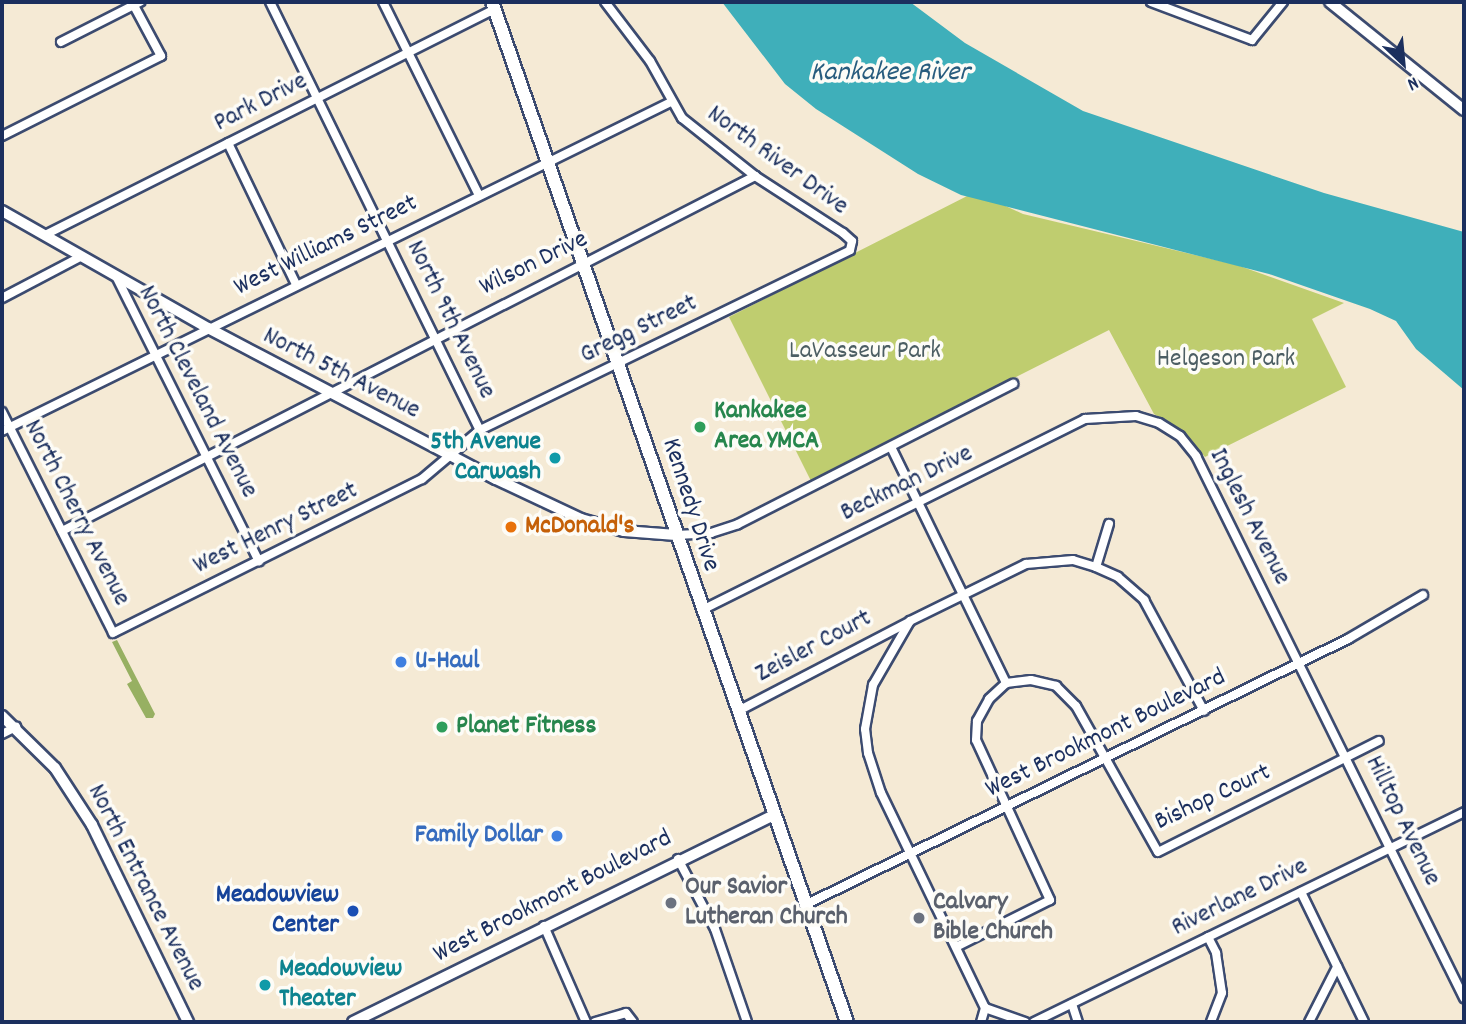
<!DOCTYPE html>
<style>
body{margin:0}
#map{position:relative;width:1466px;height:1024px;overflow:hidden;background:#f5ead5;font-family:Dekko,sans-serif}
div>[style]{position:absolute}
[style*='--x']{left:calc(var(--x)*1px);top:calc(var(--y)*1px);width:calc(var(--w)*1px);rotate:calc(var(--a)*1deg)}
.green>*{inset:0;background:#bfcd6f}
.forest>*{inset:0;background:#97b062}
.water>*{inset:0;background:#3fafba}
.roads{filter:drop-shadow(2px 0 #3c4b70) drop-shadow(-2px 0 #3c4b70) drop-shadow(0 2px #3c4b70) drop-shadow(0 -2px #3c4b70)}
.minor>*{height:8px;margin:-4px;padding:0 4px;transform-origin:4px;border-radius:4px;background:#fff}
.tertiary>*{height:10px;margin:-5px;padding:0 5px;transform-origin:5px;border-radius:5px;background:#fff}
.secondary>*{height:10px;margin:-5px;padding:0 5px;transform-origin:5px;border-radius:5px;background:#fff}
.primary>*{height:12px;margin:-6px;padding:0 6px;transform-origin:6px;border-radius:6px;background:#fff}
.dots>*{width:19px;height:19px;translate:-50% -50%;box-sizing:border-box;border:4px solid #fdfcf7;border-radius:50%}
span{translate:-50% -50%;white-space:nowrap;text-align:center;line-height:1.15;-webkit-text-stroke:7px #fdfcf7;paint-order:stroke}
.street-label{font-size:26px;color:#1b2f5e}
.park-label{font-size:26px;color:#4c5e63}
.leisure-label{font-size:26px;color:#27864d;font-weight:700}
.left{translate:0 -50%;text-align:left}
.culture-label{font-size:26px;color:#0d838f;font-weight:700}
.right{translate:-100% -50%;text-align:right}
.food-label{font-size:26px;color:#c56008;font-weight:700}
.shop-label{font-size:26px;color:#366cbe;font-weight:700}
.worship-label{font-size:26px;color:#5b616d;font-weight:700}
.transit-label{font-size:26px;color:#164399;font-weight:700}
.water-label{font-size:28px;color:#285c7e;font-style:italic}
.frame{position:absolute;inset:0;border:4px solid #1b2f5e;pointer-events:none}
.north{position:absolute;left:1368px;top:28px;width:70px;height:70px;-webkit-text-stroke:5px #fdfcf7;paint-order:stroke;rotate:154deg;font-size:19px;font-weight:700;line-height:28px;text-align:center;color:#1b2f5e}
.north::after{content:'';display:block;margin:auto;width:24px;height:32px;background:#1b2f5e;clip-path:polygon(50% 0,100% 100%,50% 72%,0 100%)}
</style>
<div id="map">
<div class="green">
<div style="clip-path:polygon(975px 192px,1023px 214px,1237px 265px,1344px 303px,1312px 319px,1346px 387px,1205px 457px,1184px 432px,1154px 414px,1109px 330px,811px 481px,729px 317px)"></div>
</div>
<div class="forest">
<div style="clip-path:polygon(117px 640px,155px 714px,153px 718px,146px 718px,127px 684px,132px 681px,112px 642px)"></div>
</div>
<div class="water">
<div style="clip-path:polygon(722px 2px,910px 2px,965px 43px,1083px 111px,1324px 193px,1464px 232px,1464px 390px,1416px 349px,1396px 321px,1370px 309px,1269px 274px,961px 195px,918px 174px,816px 109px,785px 84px)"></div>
</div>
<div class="roads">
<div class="minor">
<div style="--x:270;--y:2;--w:477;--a:63.9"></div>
<div style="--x:383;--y:2;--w:216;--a:63.6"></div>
<div style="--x:1151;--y:2;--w:108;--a:20.6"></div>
<div style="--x:1252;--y:40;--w:49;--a:-50.8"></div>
<div style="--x:61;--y:42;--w:89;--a:-26.9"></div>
<div style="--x:2;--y:136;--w:178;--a:-26.7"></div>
<div style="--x:161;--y:56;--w:61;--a:-118.2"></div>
<div style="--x:228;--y:143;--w:157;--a:64.3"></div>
<div style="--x:45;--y:235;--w:504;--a:-26.67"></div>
<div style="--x:117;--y:278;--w:317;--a:63.4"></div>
<div style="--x:2;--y:298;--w:88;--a:-27.7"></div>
<div style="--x:2;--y:412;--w:247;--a:63.3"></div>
<div style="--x:113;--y:633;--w:345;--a:-26.5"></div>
<div style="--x:422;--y:479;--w:76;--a:-40.2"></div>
<div style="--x:480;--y:430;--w:411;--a:-25.9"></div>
<div style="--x:850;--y:250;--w:9;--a:-77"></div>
<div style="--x:852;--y:241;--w:12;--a:-138"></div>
<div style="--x:843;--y:233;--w:105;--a:-147.1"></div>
<div style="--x:755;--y:176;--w:93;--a:-141.5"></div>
<div style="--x:682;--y:118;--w:65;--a:-119.3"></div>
<div style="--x:650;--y:61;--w:74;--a:-127.3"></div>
<div style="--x:2;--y:431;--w:746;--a:-26.19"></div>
<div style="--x:891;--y:447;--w:263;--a:64"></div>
<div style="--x:62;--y:531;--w:779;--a:-27.12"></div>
<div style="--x:676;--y:535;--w:35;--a:-3"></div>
<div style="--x:711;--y:533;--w:28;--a:-18"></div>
<div style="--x:738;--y:524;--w:309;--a:-27"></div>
<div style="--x:1096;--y:567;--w:45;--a:-73.2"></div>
<div style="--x:702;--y:610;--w:428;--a:-26.5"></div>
<div style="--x:1085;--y:419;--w:51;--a:-3.4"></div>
<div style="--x:1136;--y:416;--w:24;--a:17"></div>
<div style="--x:1159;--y:423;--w:25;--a:32"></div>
<div style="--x:1180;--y:436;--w:26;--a:51"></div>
<div style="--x:1196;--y:456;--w:605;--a:63.69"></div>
<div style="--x:1006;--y:683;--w:25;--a:-7"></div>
<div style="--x:1031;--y:680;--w:26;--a:13"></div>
<div style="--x:1056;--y:686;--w:28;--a:45"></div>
<div style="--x:1076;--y:706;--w:167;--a:60.7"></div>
<div style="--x:1158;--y:852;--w:247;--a:-26.7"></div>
<div style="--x:738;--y:711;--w:193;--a:-27.5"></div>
<div style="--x:2;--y:734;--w:16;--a:-27"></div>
<div style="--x:678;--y:859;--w:79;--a:62.1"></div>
<div style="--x:715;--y:929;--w:98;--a:71"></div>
<div style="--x:1301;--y:892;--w:144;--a:64.1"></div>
<div style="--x:805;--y:905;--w:605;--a:-26.1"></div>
<div style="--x:1348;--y:639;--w:87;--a:-30.4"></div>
<div style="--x:544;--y:926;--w:105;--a:66.4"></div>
<div style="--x:1208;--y:937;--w:18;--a:63"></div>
<div style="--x:1216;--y:953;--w:40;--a:81.5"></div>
<div style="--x:1222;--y:993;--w:31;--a:111"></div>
<div style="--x:956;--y:947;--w:105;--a:-26.6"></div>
<div style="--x:1050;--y:900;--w:176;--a:-114.8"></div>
<div style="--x:976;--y:740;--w:19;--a:-87"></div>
<div style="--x:977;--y:721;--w:25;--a:-61"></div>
<div style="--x:989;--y:699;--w:23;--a:-43"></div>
<div style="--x:1072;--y:1004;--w:19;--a:72"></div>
<div style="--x:595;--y:1022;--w:32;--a:-16"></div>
<div style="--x:626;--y:1013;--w:11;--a:52"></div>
<div style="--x:981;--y:1022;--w:15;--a:-74"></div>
<div style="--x:1025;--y:1022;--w:42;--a:-160.7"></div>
<div style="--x:985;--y:1008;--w:239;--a:-115.8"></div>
<div style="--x:881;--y:793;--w:42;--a:-108"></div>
<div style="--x:868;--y:753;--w:24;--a:-97"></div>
<div style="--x:865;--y:729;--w:45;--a:-79.7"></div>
<div style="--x:873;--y:685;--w:74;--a:-60"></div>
<div style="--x:910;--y:621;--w:129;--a:-26.2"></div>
<div style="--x:1026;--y:564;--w:47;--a:-4.9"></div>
<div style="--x:1073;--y:560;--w:24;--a:17"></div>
<div style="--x:1096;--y:567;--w:24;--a:24"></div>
<div style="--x:1118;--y:577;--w:35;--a:41"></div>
<div style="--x:1144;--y:600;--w:126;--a:61.6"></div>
<div style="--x:1034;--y:1022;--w:479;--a:-26"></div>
<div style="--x:1309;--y:1022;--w:62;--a:-63"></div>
</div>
<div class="tertiary">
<div style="--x:2;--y:211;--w:237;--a:29.6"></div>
<div style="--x:208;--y:328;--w:325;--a:27.7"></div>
<div style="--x:496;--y:479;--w:94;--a:25.2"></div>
<div style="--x:581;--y:519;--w:45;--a:15.6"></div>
<div style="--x:624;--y:531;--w:52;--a:4.4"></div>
</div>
<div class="secondary">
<div style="--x:1330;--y:2;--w:172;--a:38.9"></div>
<div style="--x:2;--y:716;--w:74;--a:44.5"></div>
<div style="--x:55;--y:768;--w:68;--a:57"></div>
<div style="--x:92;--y:825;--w:219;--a:64"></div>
<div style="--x:353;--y:1022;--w:469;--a:-26.2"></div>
</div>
<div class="primary">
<div style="--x:492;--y:2;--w:1080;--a:70.81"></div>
</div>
</div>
<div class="dots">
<div style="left:700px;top:427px;background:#2e9e5b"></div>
<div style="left:555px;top:458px;background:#0f9aa8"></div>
<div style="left:511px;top:527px;background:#e8710a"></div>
<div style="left:401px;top:662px;background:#3f7fe0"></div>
<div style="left:442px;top:727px;background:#2e9e5b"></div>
<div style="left:557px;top:836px;background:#3f7fe0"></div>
<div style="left:671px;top:903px;background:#6b7280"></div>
<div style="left:353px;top:911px;background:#1a4fb4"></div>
<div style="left:919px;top:918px;background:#6b7280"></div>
<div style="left:265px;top:985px;background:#0f9aa8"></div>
</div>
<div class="street-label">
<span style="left:261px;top:103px;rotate:-27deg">Park Drive</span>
<span style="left:777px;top:161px;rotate:36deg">North River Drive</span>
<span style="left:326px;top:246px;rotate:-26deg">West Williams Street</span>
<span style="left:534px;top:264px;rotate:-26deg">Wilson Drive</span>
<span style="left:450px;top:320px;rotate:64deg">North 9th Avenue</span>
<span style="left:639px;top:330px;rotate:-26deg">Gregg Street</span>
<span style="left:341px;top:374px;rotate:27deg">North 5th Avenue</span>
<span style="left:197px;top:392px;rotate:63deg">North Cleveland Avenue</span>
<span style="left:907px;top:484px;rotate:-26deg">Beckman Drive</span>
<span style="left:690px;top:505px;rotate:72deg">Kennedy Drive</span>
<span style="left:76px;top:513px;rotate:63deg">North Cherry Avenue</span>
<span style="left:1249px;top:517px;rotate:63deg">Inglesh Avenue</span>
<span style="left:276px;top:529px;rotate:-26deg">West Henry Street</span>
<span style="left:814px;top:647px;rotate:-28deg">Zeisler Court</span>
<span style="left:1106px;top:734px;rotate:-26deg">West Brookmont Boulevard</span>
<span style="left:1213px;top:798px;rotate:-25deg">Bishop Court</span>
<span style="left:1402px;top:821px;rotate:64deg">Hilltop Avenue</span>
<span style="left:145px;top:888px;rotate:63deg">North Entrance Avenue</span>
<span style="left:553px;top:897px;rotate:-27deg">West Brookmont Boulevard</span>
<span style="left:1240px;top:898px;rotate:-26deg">Riverlane Drive</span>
</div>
<div class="park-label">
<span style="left:865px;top:352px">LaVasseur Park</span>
<span style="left:1226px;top:360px">Helgeson Park</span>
</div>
<div class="leisure-label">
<span class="left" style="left:714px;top:427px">Kankakee<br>Area YMCA</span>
<span class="left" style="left:456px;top:727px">Planet Fitness</span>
</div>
<div class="culture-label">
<span class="right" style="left:541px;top:458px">5th Avenue<br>Carwash</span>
<span class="left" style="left:279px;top:985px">Meadowview<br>Theater</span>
</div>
<div class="food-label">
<span class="left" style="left:525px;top:527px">McDonald's</span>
</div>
<div class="shop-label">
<span class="left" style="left:415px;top:662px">U-Haul</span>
<span class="right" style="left:543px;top:836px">Family Dollar</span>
</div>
<div class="worship-label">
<span class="left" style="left:685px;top:903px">Our Savior<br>Lutheran Church</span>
<span class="left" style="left:933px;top:918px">Calvary<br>Bible Church</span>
</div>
<div class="transit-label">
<span class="right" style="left:339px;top:911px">Meadowview<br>Center</span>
</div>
<div class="water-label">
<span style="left:890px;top:74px">Kankakee River</span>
</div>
<div class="frame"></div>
<div class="north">N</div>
</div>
